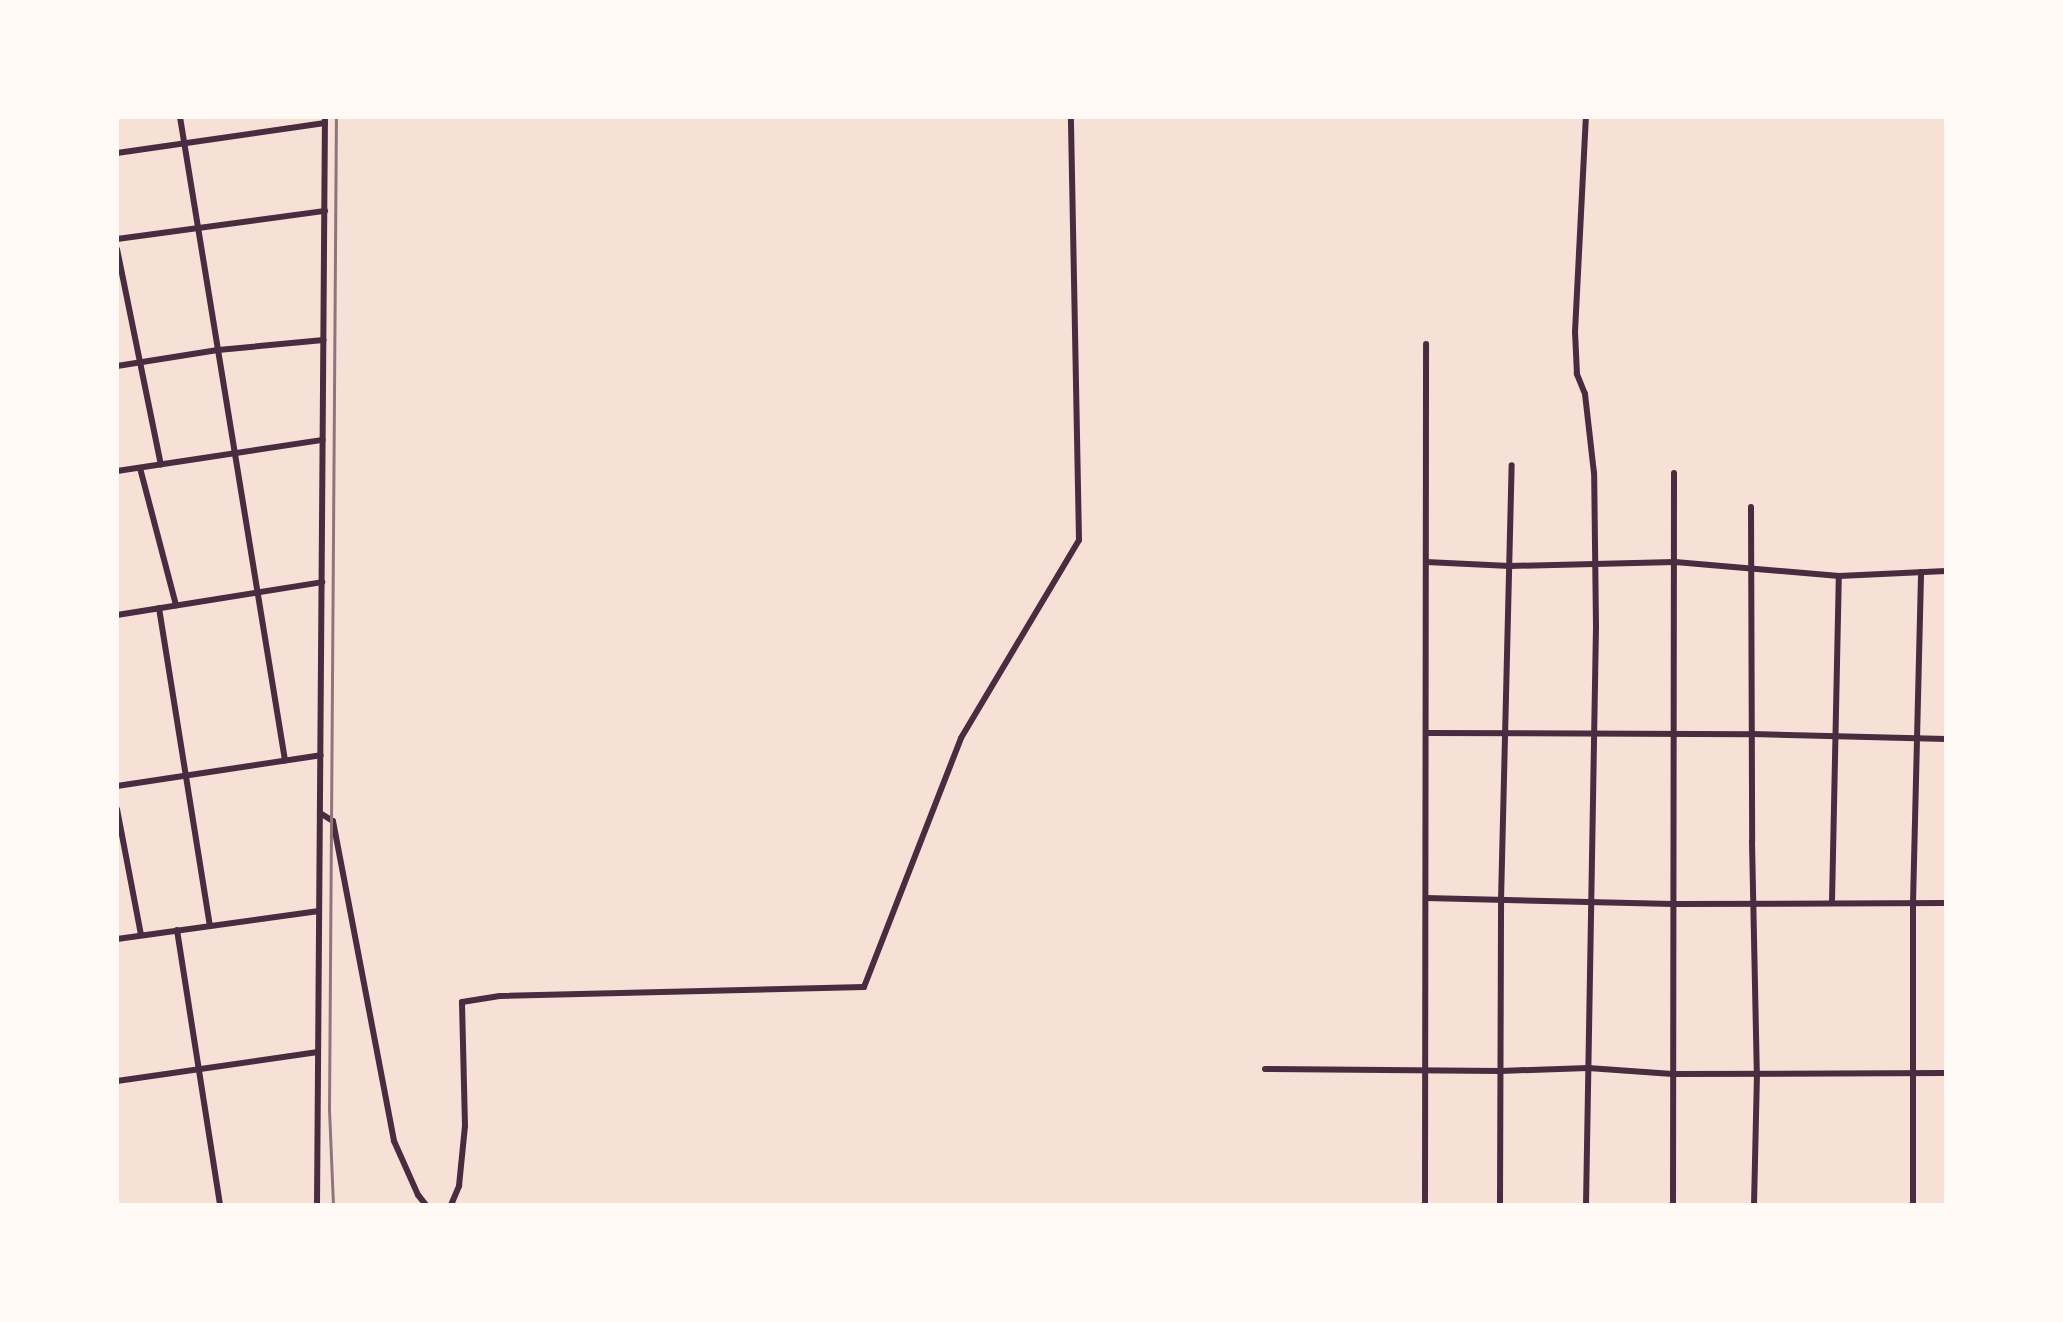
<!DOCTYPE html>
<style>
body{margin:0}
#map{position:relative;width:2063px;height:1322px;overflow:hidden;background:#f7e1d7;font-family:Signika,sans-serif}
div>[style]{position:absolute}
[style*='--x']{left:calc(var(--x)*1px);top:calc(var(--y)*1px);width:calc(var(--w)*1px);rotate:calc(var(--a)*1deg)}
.minor>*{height:6px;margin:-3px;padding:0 3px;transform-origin:3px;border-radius:3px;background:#4a2c40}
.rail>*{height:2.5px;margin:-1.25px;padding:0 1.25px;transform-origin:1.25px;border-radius:1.25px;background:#8f747c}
span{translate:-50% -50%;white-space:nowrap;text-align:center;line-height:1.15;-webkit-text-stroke:5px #fffaf5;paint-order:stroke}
.frame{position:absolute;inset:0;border:119px solid #fffaf5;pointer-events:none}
</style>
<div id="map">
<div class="minor">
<div style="--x:180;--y:117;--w:652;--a:80.73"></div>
<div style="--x:117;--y:153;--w:210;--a:-8.2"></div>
<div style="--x:117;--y:239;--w:210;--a:-7.7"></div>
<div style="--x:117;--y:249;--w:220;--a:78.5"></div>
<div style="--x:117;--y:366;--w:102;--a:-9"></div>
<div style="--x:218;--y:350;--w:106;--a:-5.4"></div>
<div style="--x:140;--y:468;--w:142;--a:75.3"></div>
<div style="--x:117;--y:471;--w:208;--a:-8.6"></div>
<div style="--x:1751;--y:507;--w:335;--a:89.8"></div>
<div style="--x:1752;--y:842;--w:231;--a:88.8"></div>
<div style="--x:1757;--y:1073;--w:132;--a:91.3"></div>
<div style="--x:1426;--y:562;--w:84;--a:2.7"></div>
<div style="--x:1510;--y:566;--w:165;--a:-1.4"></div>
<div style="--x:1675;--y:562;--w:165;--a:4.9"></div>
<div style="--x:1839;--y:576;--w:107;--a:-2.7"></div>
<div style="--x:159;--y:608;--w:322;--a:80.9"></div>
<div style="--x:117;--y:615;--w:208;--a:-9.1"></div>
<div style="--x:1426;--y:733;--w:326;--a:0.2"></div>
<div style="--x:1752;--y:734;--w:194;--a:1.5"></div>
<div style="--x:117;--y:786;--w:206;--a:-8.6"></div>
<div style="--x:117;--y:809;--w:128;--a:79.2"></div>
<div style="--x:320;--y:813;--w:15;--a:32"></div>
<div style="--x:333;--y:821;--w:326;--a:79.2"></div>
<div style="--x:394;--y:1141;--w:59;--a:66"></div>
<div style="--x:418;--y:1195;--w:13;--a:51"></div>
<div style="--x:1426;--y:898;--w:247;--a:1.4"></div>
<div style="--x:1673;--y:904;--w:273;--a:-0.2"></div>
<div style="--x:1832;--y:902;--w:326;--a:-88.8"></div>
<div style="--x:177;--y:930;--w:278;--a:81.1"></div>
<div style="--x:117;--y:939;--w:204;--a:-7.9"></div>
<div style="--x:1265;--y:1069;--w:235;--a:0.5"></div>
<div style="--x:1500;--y:1071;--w:88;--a:-2"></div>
<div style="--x:1588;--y:1068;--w:85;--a:4"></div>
<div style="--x:1673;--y:1074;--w:273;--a:-0.2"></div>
<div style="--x:117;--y:1081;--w:203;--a:-8.2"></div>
<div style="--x:317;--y:1205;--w:1088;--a:-89.58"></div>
<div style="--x:451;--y:1205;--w:21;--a:-67"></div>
<div style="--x:459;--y:1186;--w:60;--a:-84.3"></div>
<div style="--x:465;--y:1126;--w:124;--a:-91.4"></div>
<div style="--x:462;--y:1002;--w:38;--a:-9"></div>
<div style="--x:500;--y:996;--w:364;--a:-1.4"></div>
<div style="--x:864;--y:987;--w:267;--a:-68.7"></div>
<div style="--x:961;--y:738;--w:230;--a:-59.2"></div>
<div style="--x:1079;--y:540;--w:423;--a:-91.1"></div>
<div style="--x:1425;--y:1205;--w:861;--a:-89.93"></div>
<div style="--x:1500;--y:1205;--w:304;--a:-89.8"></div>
<div style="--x:1501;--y:901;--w:436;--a:-88.6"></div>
<div style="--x:1586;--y:1205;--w:579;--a:-89.01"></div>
<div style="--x:1596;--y:626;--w:153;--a:-90.7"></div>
<div style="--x:1594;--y:473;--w:80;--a:-96.5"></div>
<div style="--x:1585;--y:394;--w:22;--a:-112"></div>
<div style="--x:1577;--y:374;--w:42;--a:-92.7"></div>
<div style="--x:1575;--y:332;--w:215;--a:-87.1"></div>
<div style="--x:1673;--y:1205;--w:732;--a:-89.92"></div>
<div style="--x:1913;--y:1205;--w:302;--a:-90"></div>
<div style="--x:1913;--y:903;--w:331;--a:-88.6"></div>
</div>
<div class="rail">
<div style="--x:333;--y:1205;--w:94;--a:-92.4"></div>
<div style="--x:329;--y:1111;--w:994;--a:-89.6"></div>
</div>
<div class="frame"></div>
</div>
